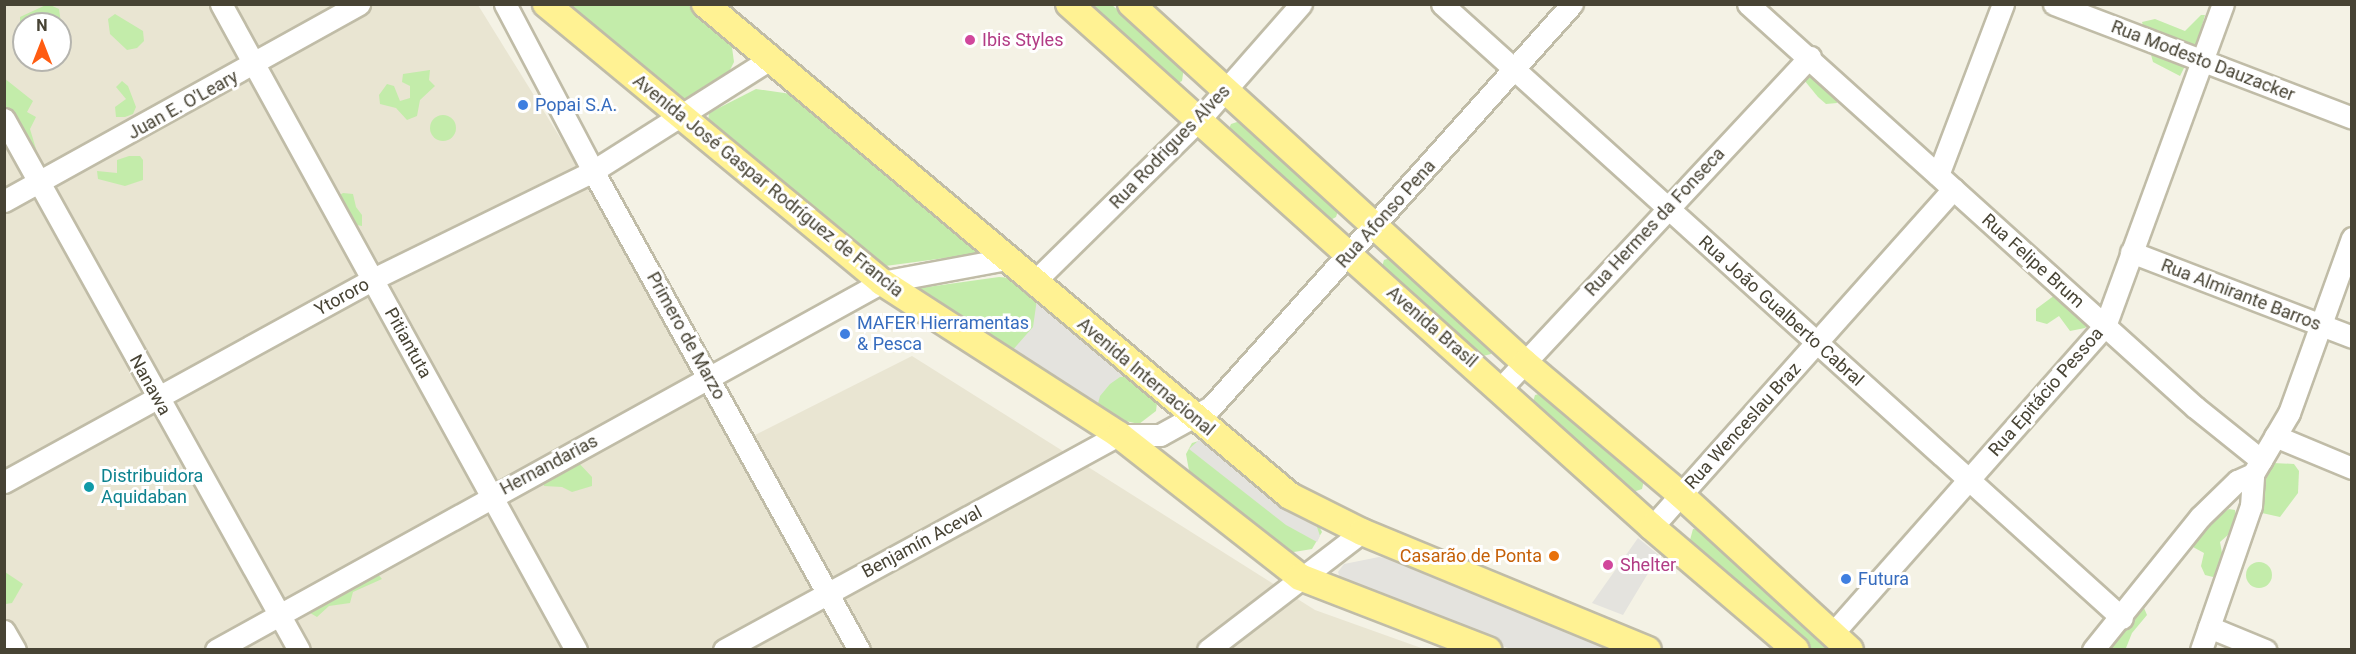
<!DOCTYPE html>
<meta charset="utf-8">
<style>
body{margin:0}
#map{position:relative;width:2356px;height:654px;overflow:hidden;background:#f4f2e5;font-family:Roboto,sans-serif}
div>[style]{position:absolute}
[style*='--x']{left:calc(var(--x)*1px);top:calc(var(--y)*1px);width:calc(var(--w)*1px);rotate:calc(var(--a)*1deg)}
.residential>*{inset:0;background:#e9e5d2}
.green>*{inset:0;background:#c3ecaa}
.round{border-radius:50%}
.parking>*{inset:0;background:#e4e3de}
.roads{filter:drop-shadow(2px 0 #c0bca7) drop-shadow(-2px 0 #c0bca7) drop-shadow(0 2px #c0bca7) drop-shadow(0 -2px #c0bca7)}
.minor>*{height:21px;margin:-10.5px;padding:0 10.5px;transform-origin:10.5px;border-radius:10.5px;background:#fff}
.major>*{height:26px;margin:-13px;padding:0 13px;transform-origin:13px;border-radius:13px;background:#fff293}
.dots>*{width:16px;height:16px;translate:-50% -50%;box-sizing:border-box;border:3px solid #fff;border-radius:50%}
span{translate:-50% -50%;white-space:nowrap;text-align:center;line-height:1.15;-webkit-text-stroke:6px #fff;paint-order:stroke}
.hotel-label{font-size:18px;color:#b23c85}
.left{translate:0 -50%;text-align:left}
.street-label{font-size:18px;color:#474334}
.shop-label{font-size:18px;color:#366cbe}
.culture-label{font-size:18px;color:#0d838f}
.food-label{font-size:18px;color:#c56008}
.right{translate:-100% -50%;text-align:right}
.frame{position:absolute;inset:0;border:6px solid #474334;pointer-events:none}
.north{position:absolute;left:12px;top:12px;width:60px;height:60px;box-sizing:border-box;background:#fff;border:2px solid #b5b4ae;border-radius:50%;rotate:0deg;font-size:16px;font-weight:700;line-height:24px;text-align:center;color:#474334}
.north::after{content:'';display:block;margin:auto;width:21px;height:27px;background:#ff5c11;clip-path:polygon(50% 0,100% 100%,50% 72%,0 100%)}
</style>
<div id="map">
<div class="residential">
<div style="clip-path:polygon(evenodd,4px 5px,478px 5px,628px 247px,733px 446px,912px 356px,1315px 610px,1424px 649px,5px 649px,4px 5px,24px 24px,60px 24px,60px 60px,24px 60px,24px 24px)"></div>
</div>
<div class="green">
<div style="clip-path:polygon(48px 4px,59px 9px,61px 23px,24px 24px,24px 38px,20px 36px,20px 17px)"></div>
<div style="clip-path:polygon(564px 5px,688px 5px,731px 40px,734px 62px,728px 74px,685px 99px,677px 98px)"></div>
<div style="clip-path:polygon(1075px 5px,1112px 5px,1184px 67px,1182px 81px,1172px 86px)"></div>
<div style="clip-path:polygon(115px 14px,143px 31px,144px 41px,137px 48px,127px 50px,110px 34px,108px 19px)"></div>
<div style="clip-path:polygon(2201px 15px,2205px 15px,2197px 44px,2186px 46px,2171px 38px,2169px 42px,2186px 64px,2180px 76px,2153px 62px,2142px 22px,2155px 19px,2185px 31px)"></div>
<div style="clip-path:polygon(430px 70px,429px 80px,435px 86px,420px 100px,417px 116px,407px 120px,396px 108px,380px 104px,379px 95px,387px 84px,394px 86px,400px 101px,410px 98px,410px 86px,402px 82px,403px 74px)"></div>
<div style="clip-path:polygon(1803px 71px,1813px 71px,1835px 91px,1837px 103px,1826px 104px,1818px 97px,1804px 80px)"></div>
<div style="clip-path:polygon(4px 78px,33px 101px,27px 112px,36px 117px,30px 129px,42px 169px,7px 118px)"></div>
<div style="clip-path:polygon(122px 81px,128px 86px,136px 107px,133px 114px,125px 117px,116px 117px,115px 107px,126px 99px,116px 87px)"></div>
<div style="clip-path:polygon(756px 89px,791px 94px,976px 249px,975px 254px,878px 267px,708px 122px,709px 113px)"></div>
<div class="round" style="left:430px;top:115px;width:26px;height:26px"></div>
<div style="clip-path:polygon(1243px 120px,1339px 208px,1336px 217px,1327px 222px,1228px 131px,1231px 124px)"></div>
<div style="clip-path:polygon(129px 156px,140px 156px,143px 160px,143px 180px,125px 186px,98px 179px,97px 171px,117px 173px,117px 160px)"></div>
<div style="clip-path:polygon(343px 193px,353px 194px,356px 207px,362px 215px,362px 226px,351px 224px,338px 196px)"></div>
<div style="clip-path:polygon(1396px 256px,1492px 349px,1491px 354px,1479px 357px,1381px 270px,1384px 260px)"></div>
<div style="clip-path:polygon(999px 277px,1011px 278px,1039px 304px,1035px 328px,1016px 353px,1011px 354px,913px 289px)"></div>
<div style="clip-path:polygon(2059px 292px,2091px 322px,2085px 328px,2070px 331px,2059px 316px,2047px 324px,2036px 321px,2036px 309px)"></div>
<div style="clip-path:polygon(1126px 373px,1157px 403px,1156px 411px,1139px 424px,1107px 417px,1094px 408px,1098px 395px,1111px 380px)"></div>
<div style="clip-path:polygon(1547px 392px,1644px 480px,1642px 489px,1630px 493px,1532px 405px,1535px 395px)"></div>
<div style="clip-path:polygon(1202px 440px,1317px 522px,1322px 532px,1312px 549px,1288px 553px,1190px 476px,1186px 454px,1192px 443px)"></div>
<div style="clip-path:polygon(575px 459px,592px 477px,592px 486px,572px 492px,562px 487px,544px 486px,541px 478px)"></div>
<div style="clip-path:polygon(2273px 463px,2294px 464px,2299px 471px,2298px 493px,2280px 517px,2262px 513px,2255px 504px)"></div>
<div style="clip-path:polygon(2229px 509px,2235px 510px,2236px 515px,2229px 534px,2220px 542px,2225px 569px,2213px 577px,2205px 575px,2201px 566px,2204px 553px,2193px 547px,2194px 540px,2209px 522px)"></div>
<div style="clip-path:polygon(1701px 528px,1836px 649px,1811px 649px,1690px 540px,1693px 529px)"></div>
<div class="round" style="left:2246px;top:562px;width:26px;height:26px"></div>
<div style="clip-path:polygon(5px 572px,23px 584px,12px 603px,6px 604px)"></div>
<div style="clip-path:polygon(376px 572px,382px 579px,353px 592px,350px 603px,329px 606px,317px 617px,305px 610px)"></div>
<div style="clip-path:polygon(2141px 601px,2147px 615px,2132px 633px,2126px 648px,2103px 649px)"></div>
</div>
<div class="parking">
<div style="clip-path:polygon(1037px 299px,1129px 377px,1120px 377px,1110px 384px,1100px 396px,1096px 411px,1011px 352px,1033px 327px)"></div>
<div style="clip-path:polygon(1199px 440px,1207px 441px,1315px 521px,1320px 536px,1317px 542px,1286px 525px,1189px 449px)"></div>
<div style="clip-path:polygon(1638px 538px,1659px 555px,1623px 615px,1592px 603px)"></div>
<div style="clip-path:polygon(1379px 557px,1391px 559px,1618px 649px,1511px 649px,1441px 625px,1341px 581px,1338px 572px,1344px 564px)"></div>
</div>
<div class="roads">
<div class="minor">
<div style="--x:221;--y:4;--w:737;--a:61.21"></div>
<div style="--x:505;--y:4;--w:189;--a:62.2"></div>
<div style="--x:593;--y:171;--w:548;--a:60.96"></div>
<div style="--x:1442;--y:4;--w:916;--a:42.08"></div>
<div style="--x:1748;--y:4;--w:602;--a:42.04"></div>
<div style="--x:2195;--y:407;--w:85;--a:38.8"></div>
<div style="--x:2054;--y:4;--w:319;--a:20.9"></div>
<div style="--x:4;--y:119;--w:607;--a:60.95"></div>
<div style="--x:1938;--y:175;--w:183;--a:-69.2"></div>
<div style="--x:4;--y:201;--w:406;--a:-29"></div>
<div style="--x:2131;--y:252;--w:237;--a:21"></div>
<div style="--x:1033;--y:283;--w:234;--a:-44.5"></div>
<div style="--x:1200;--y:119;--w:153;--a:-48.7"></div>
<div style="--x:1501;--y:388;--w:453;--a:-47"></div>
<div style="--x:2275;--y:436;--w:83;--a:22.6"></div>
<div style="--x:4;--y:482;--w:421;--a:-28.8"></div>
<div style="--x:373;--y:279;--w:245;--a:-26.1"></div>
<div style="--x:593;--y:171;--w:209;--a:-32.3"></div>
<div style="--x:1652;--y:527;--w:453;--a:-48.3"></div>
<div style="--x:2209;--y:627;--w:61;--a:22.3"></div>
<div style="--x:4;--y:631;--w:22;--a:60"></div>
<div style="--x:1833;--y:633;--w:410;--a:-48.5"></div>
<div style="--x:2105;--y:326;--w:343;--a:-69.9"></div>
<div style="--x:216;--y:650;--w:761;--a:-28.92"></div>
<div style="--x:882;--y:282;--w:126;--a:-10.5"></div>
<div style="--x:724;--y:650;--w:450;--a:-28.6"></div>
<div style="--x:1119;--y:435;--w:41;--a:0"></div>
<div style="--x:1160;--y:435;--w:58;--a:-28.8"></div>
<div style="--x:1211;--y:407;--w:541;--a:-48.15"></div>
<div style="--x:1208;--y:650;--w:194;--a:-37.5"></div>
<div style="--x:2093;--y:650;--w:171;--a:-51.2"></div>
<div style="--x:2200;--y:517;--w:52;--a:-44.2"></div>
<div style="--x:2237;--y:481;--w:17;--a:-24"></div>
<div style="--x:2201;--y:650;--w:152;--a:-70.9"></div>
<div style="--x:2251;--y:506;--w:32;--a:-86"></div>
<div style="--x:2253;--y:474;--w:71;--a:-59.5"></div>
<div style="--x:2289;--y:413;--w:186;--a:-70.2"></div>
</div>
<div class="major">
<div style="--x:546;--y:4;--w:436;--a:39.6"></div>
<div style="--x:882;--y:282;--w:282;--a:32.8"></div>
<div style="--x:1119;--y:435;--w:230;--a:38.1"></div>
<div style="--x:1300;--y:577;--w:202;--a:21.2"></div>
<div style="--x:705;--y:4;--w:764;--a:40.06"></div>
<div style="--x:1290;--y:496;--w:80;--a:26.6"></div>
<div style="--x:1362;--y:532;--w:309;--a:22.4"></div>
<div style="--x:1069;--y:4;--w:783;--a:41.89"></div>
<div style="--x:1652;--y:527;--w:189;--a:40.5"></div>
<div style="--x:1131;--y:4;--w:533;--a:42.34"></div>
<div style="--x:1525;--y:363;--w:204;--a:40.2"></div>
<div style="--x:1681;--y:495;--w:229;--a:42.5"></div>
</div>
</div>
<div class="dots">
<div style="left:970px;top:40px;background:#d1479c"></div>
<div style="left:523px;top:105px;background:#3f7fe0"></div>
<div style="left:845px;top:334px;background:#3f7fe0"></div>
<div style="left:89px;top:487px;background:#0f9aa8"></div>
<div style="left:1554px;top:556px;background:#e8710a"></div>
<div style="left:1608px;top:565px;background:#d1479c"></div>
<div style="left:1846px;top:579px;background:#3f7fe0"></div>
</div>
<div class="hotel-label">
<span class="left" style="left:982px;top:40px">Ibis Styles</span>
<span class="left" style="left:1620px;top:565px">Shelter</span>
</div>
<div class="street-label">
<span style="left:2203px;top:61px;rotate:21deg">Rua Modesto Dauzacker</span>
<span style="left:183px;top:105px;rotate:-29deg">Juan E. O'Leary</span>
<span style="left:1170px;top:147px;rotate:-46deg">Rua Rodrigues Alves</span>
<span style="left:768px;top:186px;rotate:39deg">Avenida José Gaspar Rodríguez de Francia</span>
<span style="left:1386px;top:214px;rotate:-48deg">Rua Afonso Pena</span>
<span style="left:1655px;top:222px;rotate:-47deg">Rua Hermes da Fonseca</span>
<span style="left:2033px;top:261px;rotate:42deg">Rua Felipe Brum</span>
<span style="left:2241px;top:295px;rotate:21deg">Rua Almirante Barros</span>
<span style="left:342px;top:297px;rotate:-29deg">Ytororo</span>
<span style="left:1781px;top:311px;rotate:42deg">Rua João Gualberto Cabral</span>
<span style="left:1432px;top:327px;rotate:41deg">Avenida Brasil</span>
<span style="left:686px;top:336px;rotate:61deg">Primero de Marzo</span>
<span style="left:408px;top:343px;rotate:61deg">Pitiantuta</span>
<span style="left:1146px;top:377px;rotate:40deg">Avenida Internacional</span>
<span style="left:150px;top:385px;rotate:61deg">Nanawa</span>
<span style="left:2046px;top:392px;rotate:-49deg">Rua Epitácio Pessoa</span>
<span style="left:1743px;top:426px;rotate:-48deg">Rua Wenceslau Braz</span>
<span style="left:549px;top:465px;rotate:-28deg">Hernandarias</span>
<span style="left:922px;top:542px;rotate:-28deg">Benjamín Aceval</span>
</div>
<div class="shop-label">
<span class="left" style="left:535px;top:105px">Popai S.A.</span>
<span class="left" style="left:857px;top:334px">MAFER Hierramentas<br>&amp; Pesca</span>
<span class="left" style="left:1858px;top:579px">Futura</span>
</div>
<div class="culture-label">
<span class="left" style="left:101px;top:487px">Distribuidora<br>Aquidaban</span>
</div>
<div class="food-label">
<span class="right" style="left:1542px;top:556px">Casarão de Ponta</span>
</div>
<div class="frame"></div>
<div class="north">N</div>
</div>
